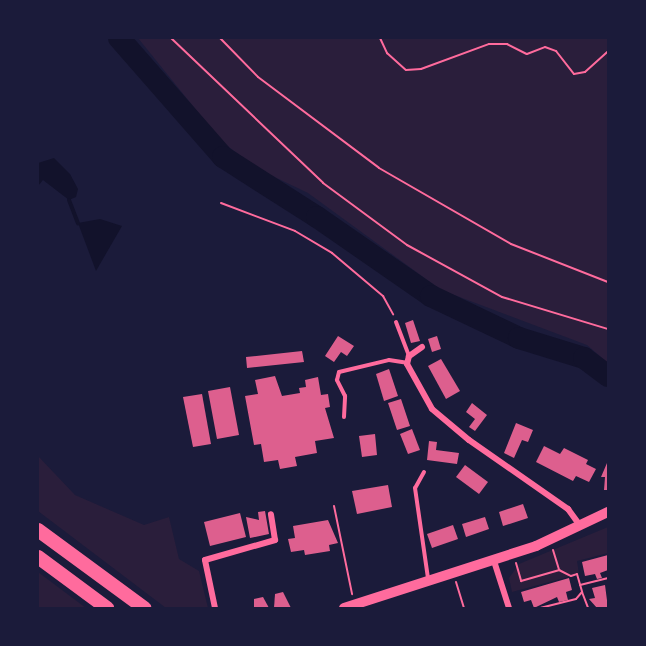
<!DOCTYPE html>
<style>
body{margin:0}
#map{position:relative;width:646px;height:646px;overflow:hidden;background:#1b1b3a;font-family:Helvetica,sans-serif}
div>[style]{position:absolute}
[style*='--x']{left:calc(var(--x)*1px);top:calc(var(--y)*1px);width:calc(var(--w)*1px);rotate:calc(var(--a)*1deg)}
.green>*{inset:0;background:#2a1e3b}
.water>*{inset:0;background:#12122b}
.stream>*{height:4px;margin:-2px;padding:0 2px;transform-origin:2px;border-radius:2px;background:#12122b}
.river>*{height:22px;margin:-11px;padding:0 11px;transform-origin:11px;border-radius:11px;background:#12122b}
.building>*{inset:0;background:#dd5f8e}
.path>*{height:2px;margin:-1px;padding:0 1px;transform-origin:1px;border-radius:1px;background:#ff6b9d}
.service>*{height:4px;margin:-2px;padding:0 2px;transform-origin:2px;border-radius:2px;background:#ff6b9d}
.minor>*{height:6px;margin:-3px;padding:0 3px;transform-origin:3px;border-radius:3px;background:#ff6b9d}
.secondary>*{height:10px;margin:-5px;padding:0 5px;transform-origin:5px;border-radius:5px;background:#ff6b9d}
.trunk>*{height:14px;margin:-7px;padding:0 7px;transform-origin:7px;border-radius:7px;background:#ff6b9d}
span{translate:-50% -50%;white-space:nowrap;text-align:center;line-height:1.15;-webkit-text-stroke:4.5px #1b1b3a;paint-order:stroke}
.frame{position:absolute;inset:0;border:39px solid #1b1b3a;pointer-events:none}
</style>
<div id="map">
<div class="green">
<div style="clip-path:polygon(138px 38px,608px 38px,608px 363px,587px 345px,441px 290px,308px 193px,260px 170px,222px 142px)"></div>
<div style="clip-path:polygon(38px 456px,75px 495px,144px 525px,169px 517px,179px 559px,199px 571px,208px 608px,166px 608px,38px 511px)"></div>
<div style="clip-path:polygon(608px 527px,608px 553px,577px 561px,579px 574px,512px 592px,509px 578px,519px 564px)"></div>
<div style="clip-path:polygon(38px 572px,86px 608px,38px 608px)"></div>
</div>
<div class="water">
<div style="clip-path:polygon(54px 158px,70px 174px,78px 189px,76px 197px,69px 200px,43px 180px,38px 186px,38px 163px)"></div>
<div style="clip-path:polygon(100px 219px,122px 226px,96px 271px,78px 223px)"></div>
</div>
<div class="stream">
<div style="--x:69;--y:200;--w:25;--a:69"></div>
</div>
<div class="river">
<div style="--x:119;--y:38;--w:158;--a:48.8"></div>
<div style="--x:223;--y:157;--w:112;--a:32.6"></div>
<div style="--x:317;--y:217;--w:139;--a:34.7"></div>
<div style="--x:431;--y:296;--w:98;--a:25.5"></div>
<div style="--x:519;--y:338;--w:68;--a:17.1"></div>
<div style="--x:584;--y:358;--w:30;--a:37"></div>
</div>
<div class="building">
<div style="clip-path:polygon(413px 320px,420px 341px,411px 343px,405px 323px)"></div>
<div style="clip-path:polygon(338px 336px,354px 346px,347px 356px,341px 352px,334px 362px,325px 356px)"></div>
<div style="clip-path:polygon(437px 336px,441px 349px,432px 352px,428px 339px)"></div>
<div style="clip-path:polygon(302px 351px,304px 362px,247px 368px,246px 357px)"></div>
<div style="clip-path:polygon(441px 359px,460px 391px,446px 399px,428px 366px)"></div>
<div style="clip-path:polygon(389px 369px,398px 396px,384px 401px,376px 374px)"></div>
<div style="clip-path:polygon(275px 376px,282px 396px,300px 393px,299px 388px,306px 387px,305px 380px,318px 377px,321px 395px,328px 394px,330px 407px,325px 408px,334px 438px,315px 441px,317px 453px,295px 457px,297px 466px,280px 469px,278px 460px,264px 462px,261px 444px,254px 445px,245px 396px,258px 394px,255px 380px)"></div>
<div style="clip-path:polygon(230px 387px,239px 435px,217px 439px,208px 391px)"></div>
<div style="clip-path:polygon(202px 394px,211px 444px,193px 447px,183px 397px)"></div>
<div style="clip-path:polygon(401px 399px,410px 426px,397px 430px,388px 403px)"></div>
<div style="clip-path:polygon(472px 403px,487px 415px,475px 431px,469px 427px,475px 419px,466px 412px)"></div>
<div style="clip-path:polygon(516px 423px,533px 430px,528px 442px,522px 440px,514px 458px,504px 453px)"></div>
<div style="clip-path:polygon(412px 429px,420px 450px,408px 454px,400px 434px)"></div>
<div style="clip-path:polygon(375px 434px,377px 455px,362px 457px,359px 436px)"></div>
<div style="clip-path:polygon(429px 441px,437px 442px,436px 450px,459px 453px,457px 464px,427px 460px)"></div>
<div style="clip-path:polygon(544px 446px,560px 454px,564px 448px,588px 460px,586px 464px,596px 469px,589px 482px,576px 476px,573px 481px,536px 462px)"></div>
<div style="clip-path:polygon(607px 463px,608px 463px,608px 490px,604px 490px,605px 477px,601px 477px)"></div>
<div style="clip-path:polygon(465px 465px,488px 482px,479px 494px,456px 477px)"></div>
<div style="clip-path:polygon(388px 485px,392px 507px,357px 514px,352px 491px)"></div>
<div style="clip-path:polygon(523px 504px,528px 518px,503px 526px,499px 512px)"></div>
<div style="clip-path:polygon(265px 511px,269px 534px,250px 538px,246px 517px,259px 520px,258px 512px)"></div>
<div style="clip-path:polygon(240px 513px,246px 537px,210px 546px,204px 522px)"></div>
<div style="clip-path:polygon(485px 517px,489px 529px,466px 537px,462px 524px)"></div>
<div style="clip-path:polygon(328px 520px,338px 543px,329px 545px,330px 551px,305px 555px,304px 550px,291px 552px,288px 539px,295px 538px,293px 526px)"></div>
<div style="clip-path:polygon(453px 525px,458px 539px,432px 548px,427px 534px)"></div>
<div style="clip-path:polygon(608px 555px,608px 570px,600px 573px,602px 578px,597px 579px,595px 574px,585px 576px,582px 562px)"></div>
<div style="clip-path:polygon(569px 578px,572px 590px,566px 592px,568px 600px,559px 602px,557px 597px,534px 608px,531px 600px,524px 602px,521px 592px)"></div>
<div style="clip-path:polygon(605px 585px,608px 608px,597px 608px,589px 599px,595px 598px,592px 588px)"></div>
<div style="clip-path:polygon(283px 592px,291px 608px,274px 608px,275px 594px)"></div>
<div style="clip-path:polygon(263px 597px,269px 608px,254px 608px,254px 599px)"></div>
</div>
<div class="path">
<div style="--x:171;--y:38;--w:210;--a:43.6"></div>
<div style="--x:323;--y:183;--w:104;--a:36.4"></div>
<div style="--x:407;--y:245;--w:108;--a:28.7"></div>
<div style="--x:502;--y:297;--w:111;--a:16.8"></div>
<div style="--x:220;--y:38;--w:54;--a:45.7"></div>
<div style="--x:258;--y:77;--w:151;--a:36.9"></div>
<div style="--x:379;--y:168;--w:152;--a:29.9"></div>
<div style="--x:511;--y:244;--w:104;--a:21.4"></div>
<div style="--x:380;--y:38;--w:17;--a:65"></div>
<div style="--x:387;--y:53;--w:25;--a:42"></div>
<div style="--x:406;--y:70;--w:15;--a:-4"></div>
<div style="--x:421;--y:69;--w:72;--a:-20.2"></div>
<div style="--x:489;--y:44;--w:18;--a:0"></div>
<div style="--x:507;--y:44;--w:22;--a:27"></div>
<div style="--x:527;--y:54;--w:19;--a:-21"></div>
<div style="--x:545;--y:47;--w:12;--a:20"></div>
<div style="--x:556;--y:51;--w:29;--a:52"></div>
<div style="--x:574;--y:74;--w:11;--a:-10"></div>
<div style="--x:585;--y:72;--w:31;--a:-42"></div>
<div style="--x:221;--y:203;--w:79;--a:20.7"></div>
<div style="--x:295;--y:231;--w:43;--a:30.7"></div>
<div style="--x:332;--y:253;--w:67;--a:40.1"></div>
<div style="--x:383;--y:296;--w:21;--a:61"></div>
<div style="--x:334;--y:506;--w:90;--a:78.4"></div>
<div style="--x:553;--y:550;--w:21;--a:73"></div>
<div style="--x:516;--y:563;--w:19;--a:74"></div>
<div style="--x:521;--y:581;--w:40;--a:-16"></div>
<div style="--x:559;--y:570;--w:13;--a:27"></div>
<div style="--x:571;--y:576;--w:6;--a:-18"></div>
<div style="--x:577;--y:574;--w:19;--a:74"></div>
<div style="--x:582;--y:592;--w:9;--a:131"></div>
<div style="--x:576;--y:599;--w:36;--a:166"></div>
<div style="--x:456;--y:582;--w:27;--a:73"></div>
<div style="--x:580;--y:585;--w:29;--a:-14"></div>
<div style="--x:582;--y:592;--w:17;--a:69"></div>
</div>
<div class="service">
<div style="--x:396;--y:322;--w:36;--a:69"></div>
<div style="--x:344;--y:417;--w:21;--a:-87"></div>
<div style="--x:345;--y:396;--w:18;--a:-117"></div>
<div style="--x:337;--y:380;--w:8;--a:-76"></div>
<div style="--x:339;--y:372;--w:51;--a:-13.5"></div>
<div style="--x:389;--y:360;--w:18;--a:9"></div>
<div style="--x:424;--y:472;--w:18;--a:119"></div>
<div style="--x:415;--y:488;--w:91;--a:81.8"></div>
</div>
<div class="minor">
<div style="--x:422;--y:347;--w:16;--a:145"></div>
<div style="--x:409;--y:356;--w:8;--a:104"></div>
<div style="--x:407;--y:364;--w:51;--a:60.9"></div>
<div style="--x:432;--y:409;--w:48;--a:40"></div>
<div style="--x:469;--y:440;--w:121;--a:34.9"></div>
<div style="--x:568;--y:509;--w:19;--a:54"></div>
<div style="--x:494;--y:561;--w:49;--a:72.3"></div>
<div style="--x:215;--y:608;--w:49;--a:-101.8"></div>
<div style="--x:205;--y:560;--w:73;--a:-15.9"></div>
<div style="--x:275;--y:540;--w:26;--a:-99"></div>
</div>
<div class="secondary">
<div style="--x:344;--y:608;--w:202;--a:-17.9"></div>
<div style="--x:536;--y:546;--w:80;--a:-25.3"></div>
</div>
<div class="trunk">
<div style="--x:38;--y:530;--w:132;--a:36.3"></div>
<div style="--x:38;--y:557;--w:86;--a:36.5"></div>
</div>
<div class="frame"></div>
</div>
